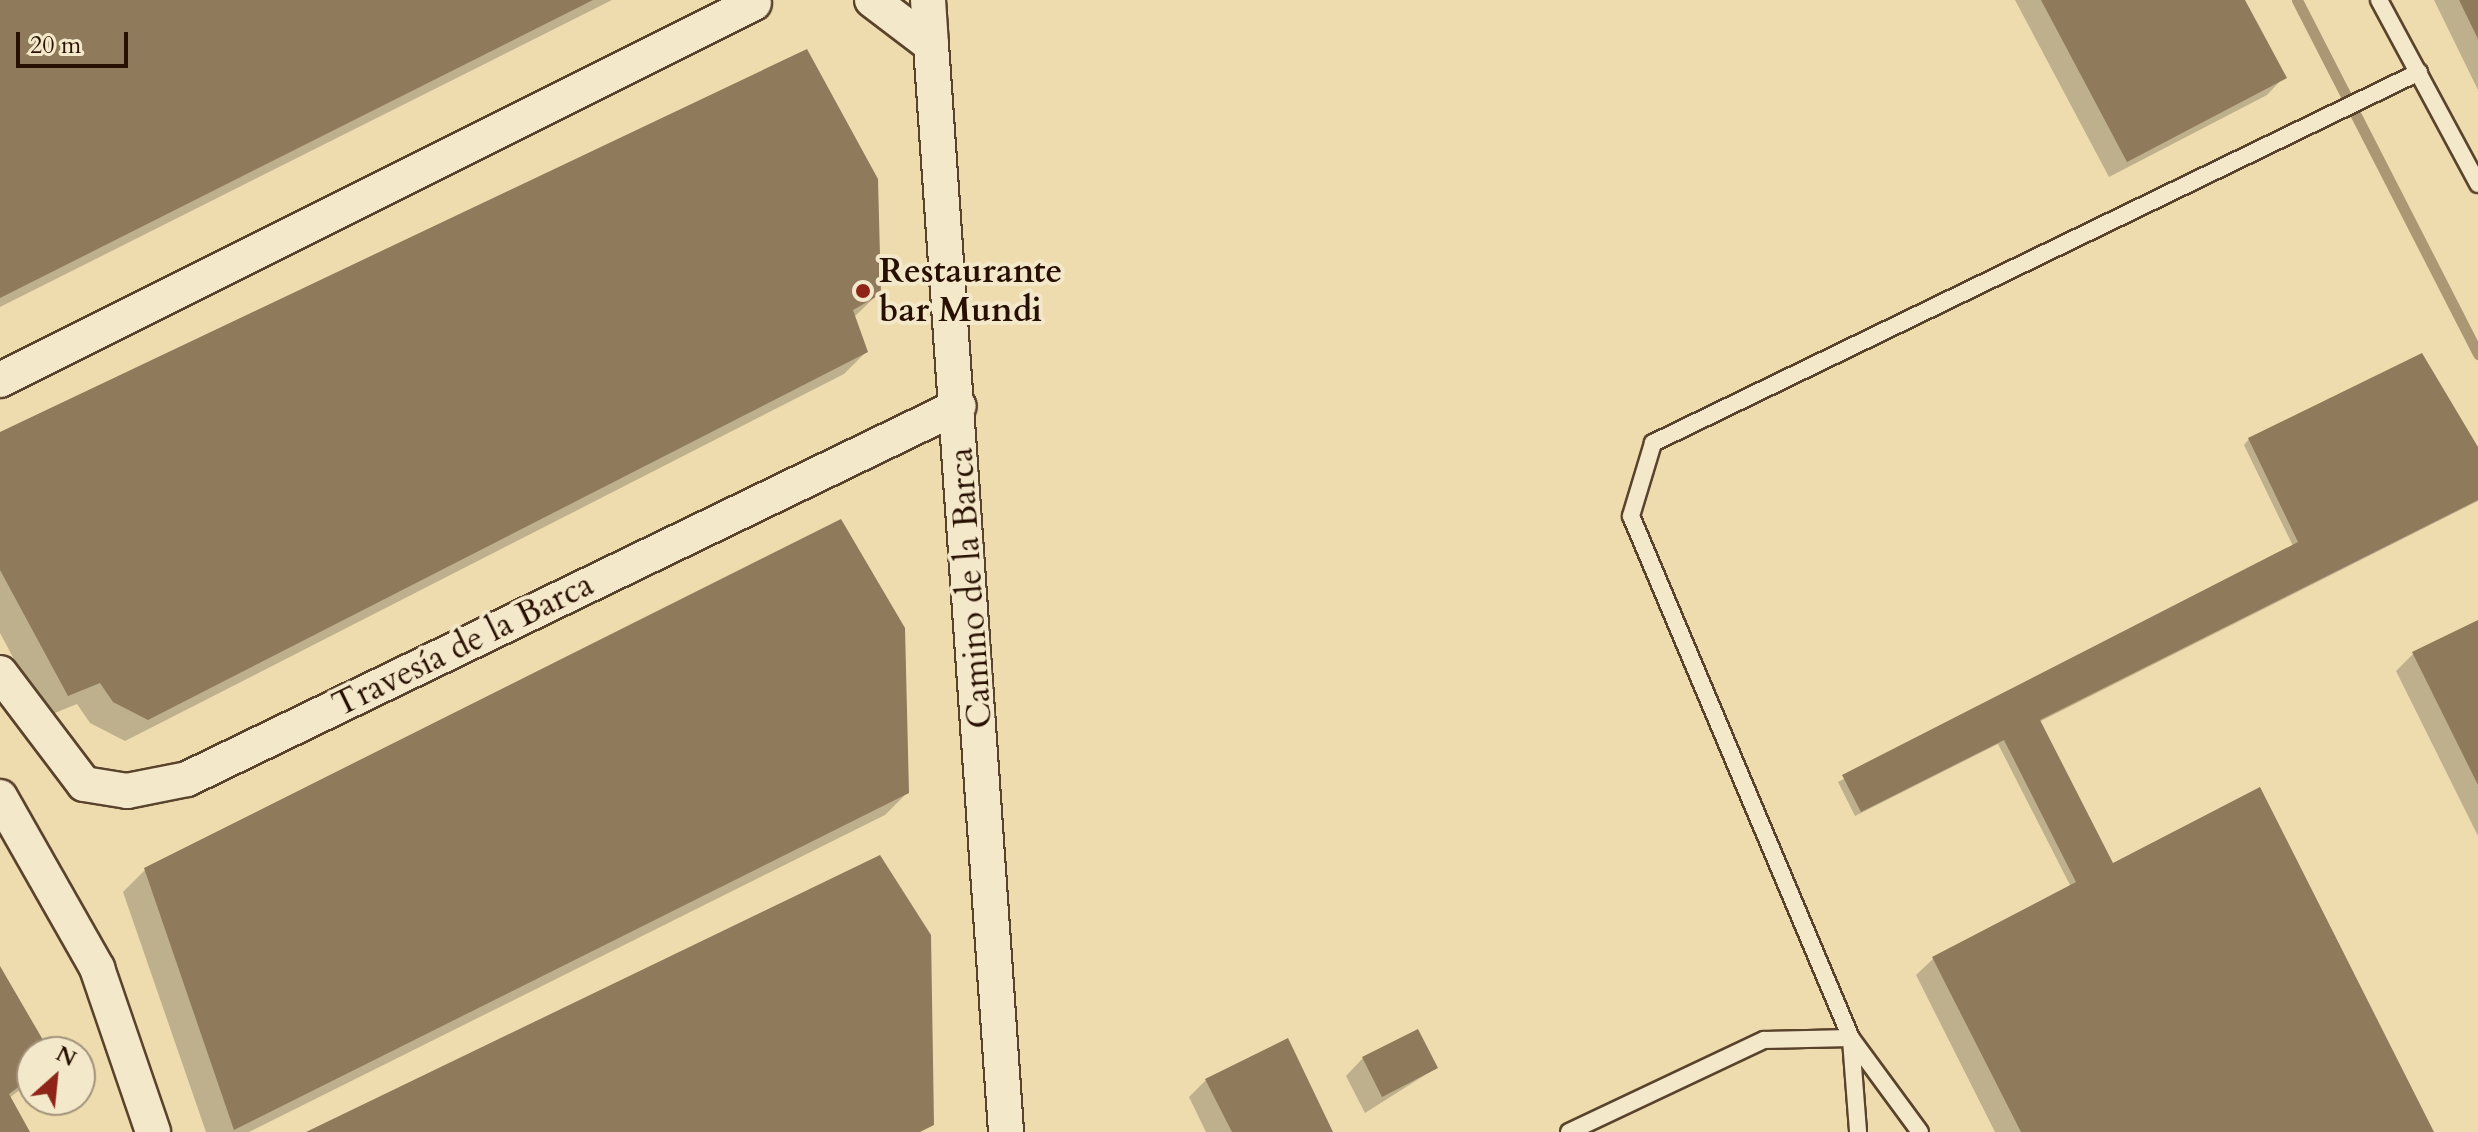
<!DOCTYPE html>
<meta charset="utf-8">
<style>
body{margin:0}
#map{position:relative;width:2478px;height:1132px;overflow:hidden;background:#eedcaf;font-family:Cardo,serif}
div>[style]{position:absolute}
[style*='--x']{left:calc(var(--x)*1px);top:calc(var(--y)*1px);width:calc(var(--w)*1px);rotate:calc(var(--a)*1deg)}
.shadow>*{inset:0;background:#0003}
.stream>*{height:11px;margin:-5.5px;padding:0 5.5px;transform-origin:5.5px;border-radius:5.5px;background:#ab9774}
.building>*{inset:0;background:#8f7a5b}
.roads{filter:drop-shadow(2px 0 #5a432c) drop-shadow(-2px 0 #5a432c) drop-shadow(0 2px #5a432c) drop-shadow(0 -2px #5a432c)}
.lane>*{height:16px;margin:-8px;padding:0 8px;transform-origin:8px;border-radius:8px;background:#f4e8cb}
.street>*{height:34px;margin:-17px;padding:0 17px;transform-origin:17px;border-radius:17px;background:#f4e8cb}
.dots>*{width:22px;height:22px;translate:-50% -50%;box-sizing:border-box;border:4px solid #f4e8cb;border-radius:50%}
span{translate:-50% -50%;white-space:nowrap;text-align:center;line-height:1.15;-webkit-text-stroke:8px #f4e8cb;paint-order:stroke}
.poi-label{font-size:34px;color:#281000;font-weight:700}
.left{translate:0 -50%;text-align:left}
.street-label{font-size:34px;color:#281000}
.north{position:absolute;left:16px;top:1036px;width:80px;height:80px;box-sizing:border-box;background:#f4e8cb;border:2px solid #a2927a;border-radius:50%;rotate:27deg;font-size:22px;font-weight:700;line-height:32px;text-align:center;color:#281000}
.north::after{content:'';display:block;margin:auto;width:28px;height:36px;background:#8f2418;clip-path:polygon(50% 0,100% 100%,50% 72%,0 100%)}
.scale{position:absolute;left:16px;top:32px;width:112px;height:36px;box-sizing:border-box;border:4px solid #281000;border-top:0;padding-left:10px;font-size:24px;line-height:28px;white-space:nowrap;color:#281000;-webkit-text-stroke:6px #f4e8cb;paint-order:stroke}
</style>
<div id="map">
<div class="shadow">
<div style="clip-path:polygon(0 0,612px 0,0 307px)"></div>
<div style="clip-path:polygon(2015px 0,2243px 0,2284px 77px,2267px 95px,2109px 177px)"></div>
<div style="clip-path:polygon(2434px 0,2478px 0,2478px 90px)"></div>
<div style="clip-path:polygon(878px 294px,853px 318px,866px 352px,844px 374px,125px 741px,90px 723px,77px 704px,45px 717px,0 633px,0 434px)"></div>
<div style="clip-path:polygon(2249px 439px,2478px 449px,2478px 501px,2039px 722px,2112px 866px,2432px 1132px,1995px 1132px,1916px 975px,1934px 958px,2071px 887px,1998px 744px,1855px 816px,1838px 782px,2293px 546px,2244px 445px)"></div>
<div style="clip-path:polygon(2478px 622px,2478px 836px,2396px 671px,2413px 654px)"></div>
<div style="clip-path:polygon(907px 793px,885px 815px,249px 1132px,206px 1132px,123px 892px,145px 870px)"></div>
<div style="clip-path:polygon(0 970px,48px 1052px,32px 1052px,32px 1081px,9px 1098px,28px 1132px,0 1132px)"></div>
<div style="clip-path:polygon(1363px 1058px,1436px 1068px,1365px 1113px,1346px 1076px)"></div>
<div style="clip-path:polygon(1206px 1080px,1331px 1132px,1206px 1132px,1189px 1097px)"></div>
</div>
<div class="stream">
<div style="--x:2297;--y:0;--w:398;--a:62.9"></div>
</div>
<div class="building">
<div style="clip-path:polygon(0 0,593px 0,0 298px)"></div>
<div style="clip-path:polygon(2041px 0,2245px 0,2287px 78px,2127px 162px)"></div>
<div style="clip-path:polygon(2459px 0,2478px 0,2478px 39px)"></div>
<div style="clip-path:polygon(807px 49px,878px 179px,881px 294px,853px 310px,868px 352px,148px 720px,113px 702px,100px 683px,68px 696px,0 570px,0 432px)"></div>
<div style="clip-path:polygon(2422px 353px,2478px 447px,2478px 500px,2040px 720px,2113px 863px,2260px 787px,2434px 1132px,2021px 1132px,1932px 957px,2076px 882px,2004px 740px,1861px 812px,1842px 775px,2298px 542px,2248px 438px)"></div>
<div style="clip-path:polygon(841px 519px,905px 628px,909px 793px,234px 1130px,144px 868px)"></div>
<div style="clip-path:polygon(2478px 620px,2478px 785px,2412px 652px)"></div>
<div style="clip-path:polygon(880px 855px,931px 935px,934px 1125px,920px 1132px,306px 1132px)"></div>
<div style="clip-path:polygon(0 966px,50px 1052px,32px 1052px,32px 1077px,9px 1094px,30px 1132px,0 1132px)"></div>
<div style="clip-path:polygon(1418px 1029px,1438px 1068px,1382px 1097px,1362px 1057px)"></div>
<div style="clip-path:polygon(1288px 1038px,1333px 1132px,1232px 1132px,1205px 1079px)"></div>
</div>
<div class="roads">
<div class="lane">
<div style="--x:2379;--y:0;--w:209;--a:61.7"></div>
<div style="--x:1851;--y:1040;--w:92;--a:85.6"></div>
<div style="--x:1569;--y:1132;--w:216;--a:-25.3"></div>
<div style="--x:1764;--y:1040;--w:87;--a:-1.3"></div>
<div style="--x:1920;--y:1132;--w:117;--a:-126.3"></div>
<div style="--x:1851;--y:1038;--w:566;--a:-112.85"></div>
<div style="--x:1631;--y:516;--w:76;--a:-73.2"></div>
<div style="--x:1653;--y:443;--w:851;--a:-25.84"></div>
</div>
<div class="street">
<div style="--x:872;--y:0;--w:74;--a:37.3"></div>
<div style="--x:931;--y:45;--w:45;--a:-93.8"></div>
<div style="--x:931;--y:45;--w:1090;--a:86.05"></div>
<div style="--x:0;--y:380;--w:843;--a:-26.57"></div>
<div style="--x:0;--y:673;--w:139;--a:52.9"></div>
<div style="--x:84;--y:784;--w:44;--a:9.2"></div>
<div style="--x:127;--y:791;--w:61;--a:-11.3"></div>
<div style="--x:187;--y:779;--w:857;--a:-25.79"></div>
<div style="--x:0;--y:797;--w:197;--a:60.4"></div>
<div style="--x:97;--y:968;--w:173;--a:71.1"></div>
</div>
</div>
<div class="dots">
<div style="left:863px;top:291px;background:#8f2418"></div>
</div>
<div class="poi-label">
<span class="left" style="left:879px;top:291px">Restaurante<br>bar Mundi</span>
</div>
<div class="street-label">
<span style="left:971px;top:588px;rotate:-94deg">Camino de la Barca</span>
<span style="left:463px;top:645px;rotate:-26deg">Travesía de la Barca</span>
</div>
<div class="north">N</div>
<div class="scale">20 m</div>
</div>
